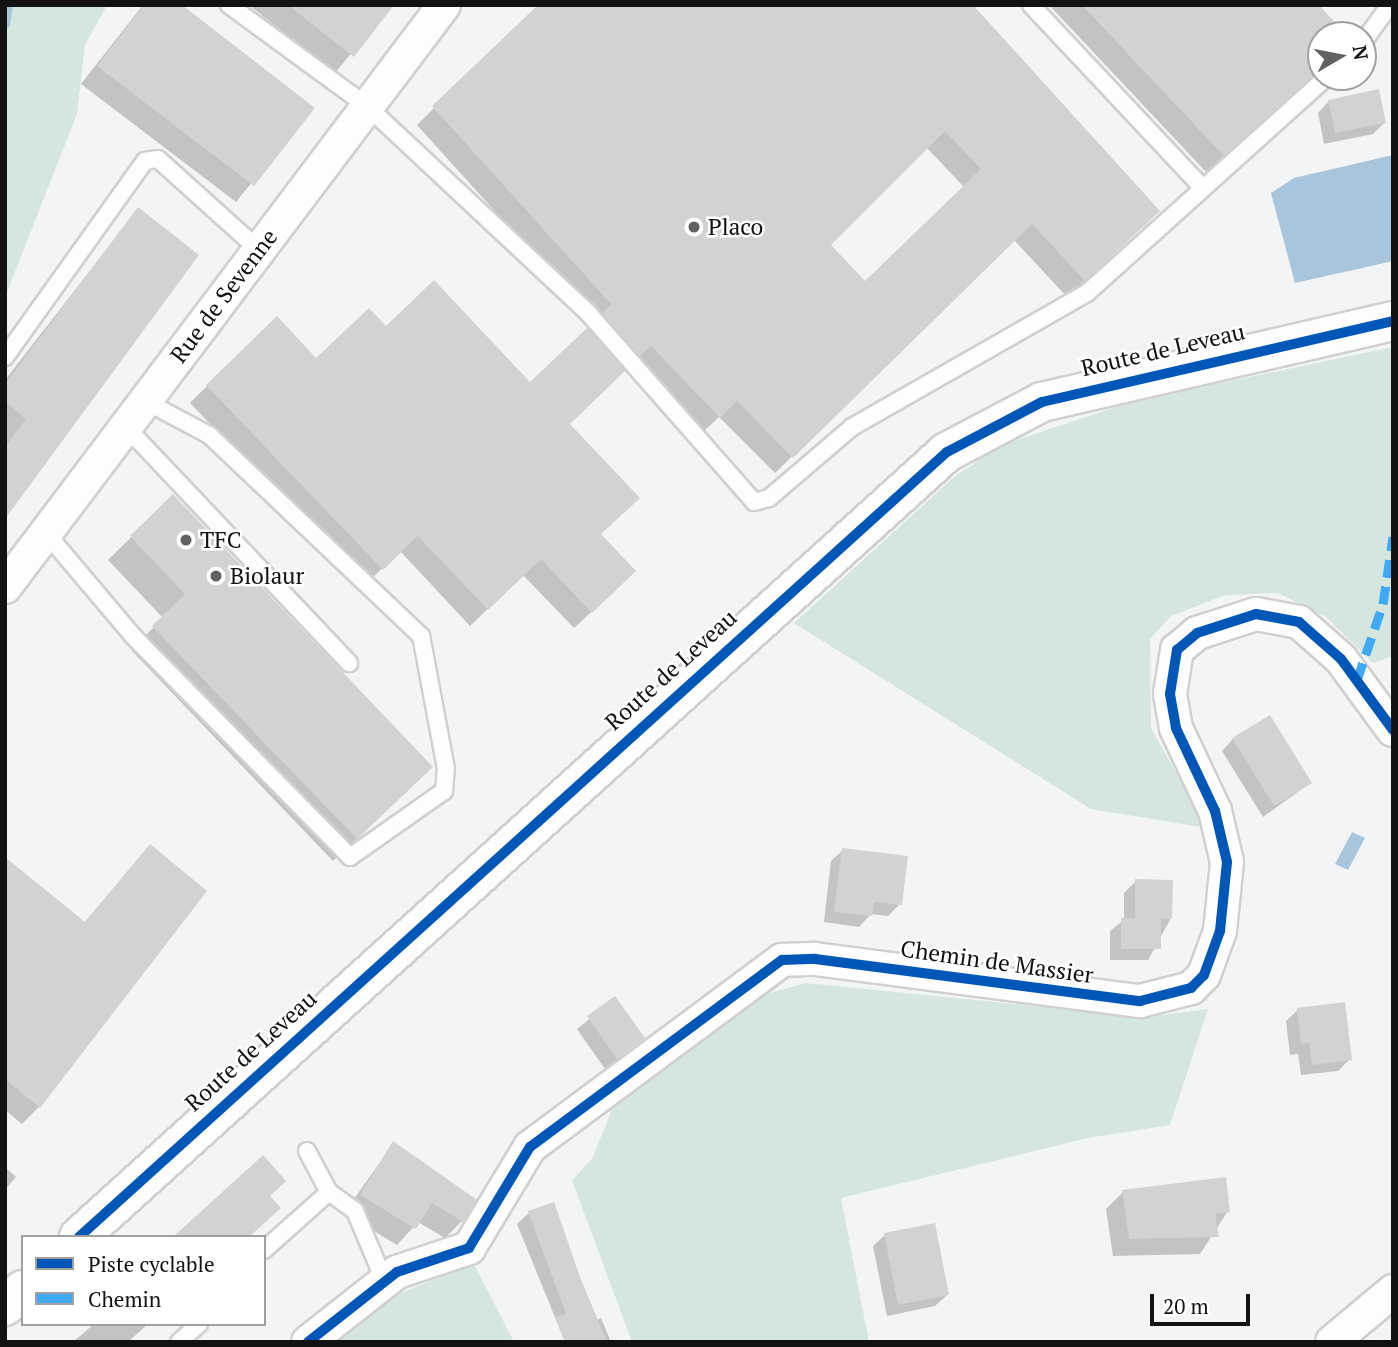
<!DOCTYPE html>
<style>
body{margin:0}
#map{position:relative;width:1398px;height:1347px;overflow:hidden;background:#f3f4f6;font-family:"PT Serif",serif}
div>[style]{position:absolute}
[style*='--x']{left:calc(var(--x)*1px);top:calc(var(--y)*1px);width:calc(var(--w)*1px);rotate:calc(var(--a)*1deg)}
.green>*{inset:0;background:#d4e6dd}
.water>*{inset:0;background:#a9c5db}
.shadow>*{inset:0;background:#0003}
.stream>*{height:10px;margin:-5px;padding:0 5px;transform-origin:5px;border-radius:5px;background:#a9c5db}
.building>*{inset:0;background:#d1d2d3}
.roads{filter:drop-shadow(2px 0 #d0d0d2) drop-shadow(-2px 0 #d0d0d2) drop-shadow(0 2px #d0d0d2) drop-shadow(0 -2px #d0d0d2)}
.service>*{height:16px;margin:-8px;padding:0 8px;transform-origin:8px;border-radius:8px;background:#fdfdfe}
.minor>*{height:32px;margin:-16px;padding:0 16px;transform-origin:16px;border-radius:16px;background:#fdfdfe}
.tertiary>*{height:38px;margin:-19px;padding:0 19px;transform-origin:19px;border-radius:19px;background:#fdfdfe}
.quiet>*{height:9px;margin-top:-4.5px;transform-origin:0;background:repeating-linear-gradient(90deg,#3fa9f5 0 18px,transparent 0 27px)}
.cycleway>*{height:10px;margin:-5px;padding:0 5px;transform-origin:5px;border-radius:5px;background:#0057b8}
.dots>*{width:19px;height:19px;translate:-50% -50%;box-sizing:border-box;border:4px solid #fff;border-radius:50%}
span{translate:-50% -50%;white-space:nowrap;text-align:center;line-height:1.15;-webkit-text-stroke:5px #fff;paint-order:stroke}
.poi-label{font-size:23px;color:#121213}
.left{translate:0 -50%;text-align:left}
.street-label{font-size:23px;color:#121213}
.frame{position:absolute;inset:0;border:7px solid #121213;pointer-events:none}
.legend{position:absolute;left:21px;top:1235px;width:245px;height:91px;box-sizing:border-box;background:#fff;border:2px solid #a0a0a1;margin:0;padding:9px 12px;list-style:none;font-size:21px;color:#121213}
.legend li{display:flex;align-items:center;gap:14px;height:35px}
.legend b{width:35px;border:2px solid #a0a0a1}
.north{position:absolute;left:1307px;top:21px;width:70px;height:70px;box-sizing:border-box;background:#fff;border:2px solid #a0a0a1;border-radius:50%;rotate:80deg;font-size:19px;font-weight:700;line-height:28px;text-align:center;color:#121213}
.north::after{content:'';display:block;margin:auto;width:24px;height:32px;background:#616162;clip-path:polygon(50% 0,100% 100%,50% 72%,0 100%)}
.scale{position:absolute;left:1150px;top:1294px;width:100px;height:32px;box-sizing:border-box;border:4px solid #121213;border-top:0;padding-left:9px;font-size:21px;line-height:24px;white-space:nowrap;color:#121213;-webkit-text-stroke:5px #fff;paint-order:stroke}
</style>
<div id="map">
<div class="green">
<div style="clip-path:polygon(5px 5px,107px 5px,85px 45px,77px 114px,5px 297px)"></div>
<div style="clip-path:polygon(1393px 347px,1393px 656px,1373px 663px,1326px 617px,1278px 593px,1225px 595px,1171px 616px,1150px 639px,1151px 728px,1207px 828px,1091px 809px,794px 623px,955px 476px,1002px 445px,1134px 401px)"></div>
<div style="clip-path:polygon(806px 983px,1146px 1017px,1208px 1009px,1170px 1125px,1088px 1138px,841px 1198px,869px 1342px,632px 1342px,572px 1180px,592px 1159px,612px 1110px,749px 999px)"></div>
<div style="clip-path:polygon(474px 1264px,514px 1342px,325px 1342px,398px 1294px)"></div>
</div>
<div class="water">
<div style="clip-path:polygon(1393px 155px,1393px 261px,1295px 283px,1271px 193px,1294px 178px)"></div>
<div style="clip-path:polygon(1352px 832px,1365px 838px,1348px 870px,1335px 864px)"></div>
</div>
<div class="shadow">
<div style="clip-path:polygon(143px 5px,180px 5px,312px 108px,236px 202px,81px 84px)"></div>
<div style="clip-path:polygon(249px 5px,391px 5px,335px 73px)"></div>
<div style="clip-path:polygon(evenodd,971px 5px,1141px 228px,1067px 297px,1014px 240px,775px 473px,719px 417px,701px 434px,633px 362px,568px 424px,617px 588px,574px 628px,523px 575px,470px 626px,400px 551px,365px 585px,190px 403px,207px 386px,316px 360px,385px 328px,530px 385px,595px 322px,417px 125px,434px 108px,971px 5px,926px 147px,964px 187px,865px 284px,828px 245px,926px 147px)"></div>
<div style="clip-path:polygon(1049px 5px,1316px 5px,1344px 35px,1321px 35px,1321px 68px,1206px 172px)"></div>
<div style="clip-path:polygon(1329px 101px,1384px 123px,1373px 134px,1324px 144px,1318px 113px)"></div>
<div style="clip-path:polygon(138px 209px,5px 514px,5px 380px)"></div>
<div style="clip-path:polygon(173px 496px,408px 790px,333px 861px,131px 650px,163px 618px,108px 560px)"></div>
<div style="clip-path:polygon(1233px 739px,1310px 783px,1263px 817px,1222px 751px)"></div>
<div style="clip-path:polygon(150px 846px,39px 1107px,22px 1124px,5px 1110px,5px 867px,84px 923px)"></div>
<div style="clip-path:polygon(843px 850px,900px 904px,888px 916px,871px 914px,859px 927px,824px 922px,831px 861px)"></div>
<div style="clip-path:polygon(1136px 881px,1171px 918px,1148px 960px,1110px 960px,1110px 931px,1124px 920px,1124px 893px)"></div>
<div style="clip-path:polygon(615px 998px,643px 1038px,605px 1069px,577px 1029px)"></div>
<div style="clip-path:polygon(1298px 1010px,1350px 1059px,1338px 1071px,1301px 1075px,1298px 1054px,1290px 1055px,1286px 1021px)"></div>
<div style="clip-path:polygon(393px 1144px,462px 1221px,445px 1238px,418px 1222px,397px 1245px,344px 1213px)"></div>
<div style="clip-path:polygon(5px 1167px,16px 1177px,5px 1190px)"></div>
<div style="clip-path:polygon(1123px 1192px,1228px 1211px,1200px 1254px,1113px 1256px,1106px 1209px)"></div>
<div style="clip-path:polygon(529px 1213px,596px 1321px,601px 1318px,611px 1342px,565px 1342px,517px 1224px)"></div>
<div style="clip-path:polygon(885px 1235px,947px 1295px,935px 1306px,887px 1316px,873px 1246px)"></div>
<div style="clip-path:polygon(94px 1324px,148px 1324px,128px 1342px,73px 1342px)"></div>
</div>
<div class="stream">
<div style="--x:5;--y:24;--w:19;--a:-81"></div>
</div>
<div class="building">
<div style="clip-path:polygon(144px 5px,182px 5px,315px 108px,254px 186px,97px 66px)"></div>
<div style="clip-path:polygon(288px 5px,394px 5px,354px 57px)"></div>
<div style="clip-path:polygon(evenodd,538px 5px,973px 5px,1160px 211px,1085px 281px,1032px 224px,793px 458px,737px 401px,720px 418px,651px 346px,640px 356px,602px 313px,611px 304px,432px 106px,538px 5px,945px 131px,981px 169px,865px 281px,831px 245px,945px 131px)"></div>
<div style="clip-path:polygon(1082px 5px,1319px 5px,1347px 35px,1321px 35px,1321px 69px,1224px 156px)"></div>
<div style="clip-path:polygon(1379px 89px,1386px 123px,1335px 133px,1328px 100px)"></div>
<div style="clip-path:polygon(138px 207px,199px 255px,5px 519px,5px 447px,26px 419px,5px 401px,5px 384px)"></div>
<div style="clip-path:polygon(434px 280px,530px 382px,587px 328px,625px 371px,570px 424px,640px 498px,601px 534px,636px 571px,592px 613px,541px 559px,488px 610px,418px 536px,383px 570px,206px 385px,277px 316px,316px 358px,369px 308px,386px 326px)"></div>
<div style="clip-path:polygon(173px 494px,433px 767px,357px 839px,152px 626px,185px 594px,130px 536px)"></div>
<div style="clip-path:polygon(1270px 715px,1312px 783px,1274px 806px,1232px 738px)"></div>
<div style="clip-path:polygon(150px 844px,207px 891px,40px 1108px,5px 1079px,5px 857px,85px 922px)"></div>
<div style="clip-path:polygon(842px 848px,908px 856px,902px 905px,874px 902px,872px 916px,834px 912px)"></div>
<div style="clip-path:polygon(1135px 879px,1173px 880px,1172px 919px,1161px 919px,1161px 949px,1121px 949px,1121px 918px,1135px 918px)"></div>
<div style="clip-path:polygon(615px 996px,645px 1038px,617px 1059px,587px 1016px)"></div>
<div style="clip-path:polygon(1345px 1002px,1352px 1060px,1312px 1065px,1309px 1043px,1301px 1044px,1297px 1008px)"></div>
<div style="clip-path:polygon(393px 1141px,477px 1200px,463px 1222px,432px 1203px,416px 1229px,360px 1195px)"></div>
<div style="clip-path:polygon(263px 1155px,286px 1181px,270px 1196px,281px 1208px,249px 1237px,173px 1237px)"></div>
<div style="clip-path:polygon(1226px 1177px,1230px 1212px,1215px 1214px,1219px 1237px,1129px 1239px,1122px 1190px)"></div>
<div style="clip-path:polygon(554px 1202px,580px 1277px,607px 1342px,565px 1342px,555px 1317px,566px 1314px,528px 1211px)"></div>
<div style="clip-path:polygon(935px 1223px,949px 1295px,898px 1305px,884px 1233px)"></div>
</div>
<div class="roads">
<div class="service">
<div style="--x:229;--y:5;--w:171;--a:36.2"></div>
<div style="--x:367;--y:106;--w:304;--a:43.1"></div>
<div style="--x:589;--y:314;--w:250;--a:48.7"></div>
<div style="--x:754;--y:502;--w:16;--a:-15"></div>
<div style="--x:769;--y:498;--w:109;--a:-40.5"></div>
<div style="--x:852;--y:427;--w:271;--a:-29.7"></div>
<div style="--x:1087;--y:293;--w:323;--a:-42"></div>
<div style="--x:1031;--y:5;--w:251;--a:46.8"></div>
<div style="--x:1363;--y:42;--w:46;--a:-53.9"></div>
<div style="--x:5;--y:357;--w:241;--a:-54.5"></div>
<div style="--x:145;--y:161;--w:13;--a:-9"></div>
<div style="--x:158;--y:159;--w:136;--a:42"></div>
<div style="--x:126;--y:427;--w:325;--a:46.6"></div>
<div style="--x:46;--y:533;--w:135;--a:49.8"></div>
<div style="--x:133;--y:636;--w:310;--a:45.5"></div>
<div style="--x:350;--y:857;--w:115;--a:-35.1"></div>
<div style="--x:444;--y:791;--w:22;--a:-85"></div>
<div style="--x:446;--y:769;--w:135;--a:-100.6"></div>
<div style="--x:421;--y:636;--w:292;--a:-136.5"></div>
<div style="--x:209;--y:435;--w:72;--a:-152"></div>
<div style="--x:307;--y:1151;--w:47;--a:61.8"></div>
<div style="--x:329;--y:1192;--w:32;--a:36"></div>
<div style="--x:355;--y:1211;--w:75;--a:67.2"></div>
<div style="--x:264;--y:1250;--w:87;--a:-41.7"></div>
<div style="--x:179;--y:1342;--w:27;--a:-42"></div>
</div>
<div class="minor">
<div style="--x:5;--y:587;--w:729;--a:-52.97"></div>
<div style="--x:308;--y:1342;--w:113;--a:-38.2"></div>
<div style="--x:397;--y:1272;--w:76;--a:-18.4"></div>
<div style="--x:469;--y:1248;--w:118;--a:-58.9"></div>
<div style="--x:530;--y:1147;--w:314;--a:-36.6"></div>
<div style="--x:782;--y:960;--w:33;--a:-2"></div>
<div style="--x:815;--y:959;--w:328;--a:7.4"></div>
<div style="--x:1140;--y:1001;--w:53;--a:-14.3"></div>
<div style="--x:1191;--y:988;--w:18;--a:-45"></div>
<div style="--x:1204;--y:975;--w:47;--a:-70"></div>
<div style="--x:1220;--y:931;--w:69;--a:-84.2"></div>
<div style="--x:1227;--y:862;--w:52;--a:-103.2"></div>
<div style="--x:1215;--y:811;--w:92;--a:-115.2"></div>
<div style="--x:1176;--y:728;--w:35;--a:-100"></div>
<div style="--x:1170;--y:694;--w:45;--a:-81"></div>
<div style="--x:1177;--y:650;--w:26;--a:-40"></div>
<div style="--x:1197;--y:633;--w:62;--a:-17.9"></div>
<div style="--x:1256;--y:614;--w:44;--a:10.5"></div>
<div style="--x:1299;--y:622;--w:56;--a:41.4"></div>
<div style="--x:1341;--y:659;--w:88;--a:53.8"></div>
<div style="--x:1332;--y:1342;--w:80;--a:-39.9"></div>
</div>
<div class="tertiary">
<div style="--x:79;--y:1237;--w:1170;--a:-42.13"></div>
<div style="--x:947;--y:452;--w:107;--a:-27.8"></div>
<div style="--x:1042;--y:402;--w:360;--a:-13"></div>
<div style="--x:5;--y:1306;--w:24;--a:-42"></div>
</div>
</div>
<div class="quiet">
<div style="--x:1357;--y:680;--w:80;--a:-71.1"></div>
<div style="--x:1383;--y:604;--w:68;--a:-81.5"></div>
</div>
<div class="cycleway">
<div style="--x:79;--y:1237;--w:1170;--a:-42.13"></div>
<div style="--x:947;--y:452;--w:107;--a:-27.8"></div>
<div style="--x:1042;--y:402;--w:360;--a:-13"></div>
<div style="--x:308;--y:1342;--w:113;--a:-38.2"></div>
<div style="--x:397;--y:1272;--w:76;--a:-18.4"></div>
<div style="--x:469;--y:1248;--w:118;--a:-58.9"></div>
<div style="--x:530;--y:1147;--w:314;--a:-36.6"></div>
<div style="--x:782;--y:960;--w:33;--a:-2"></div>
<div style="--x:815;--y:959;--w:328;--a:7.4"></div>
<div style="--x:1140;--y:1001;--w:53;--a:-14.3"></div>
<div style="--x:1191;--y:988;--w:18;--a:-45"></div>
<div style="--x:1204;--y:975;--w:47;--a:-70"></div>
<div style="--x:1220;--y:931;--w:69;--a:-84.2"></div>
<div style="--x:1227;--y:862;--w:52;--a:-103.2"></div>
<div style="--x:1215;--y:811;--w:92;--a:-115.2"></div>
<div style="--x:1176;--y:728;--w:35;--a:-100"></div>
<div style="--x:1170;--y:694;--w:45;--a:-81"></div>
<div style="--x:1177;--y:650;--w:26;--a:-40"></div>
<div style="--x:1197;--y:633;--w:62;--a:-17.9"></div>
<div style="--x:1256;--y:614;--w:44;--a:10.5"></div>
<div style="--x:1299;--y:622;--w:56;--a:41.4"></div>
<div style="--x:1341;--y:659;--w:88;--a:53.8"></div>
</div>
<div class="dots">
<div style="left:694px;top:227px;background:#616162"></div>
<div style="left:186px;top:540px;background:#616162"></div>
<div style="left:216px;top:576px;background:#616162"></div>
</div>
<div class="poi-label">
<span class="left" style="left:708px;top:227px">Placo</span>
<span class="left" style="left:200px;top:540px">TFC</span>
<span class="left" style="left:230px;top:576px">Biolaur</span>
</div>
<div class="street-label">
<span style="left:224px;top:296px;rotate:-53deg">Rue de Sevenne</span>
<span style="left:1163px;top:350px;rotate:-13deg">Route de Leveau</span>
<span style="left:671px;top:670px;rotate:-42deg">Route de Leveau</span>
<span style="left:997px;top:962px;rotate:8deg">Chemin de Massier</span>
<span style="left:251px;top:1051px;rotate:-42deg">Route de Leveau</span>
</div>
<div class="frame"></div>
<ul class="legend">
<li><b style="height:9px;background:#0057b8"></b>Piste cyclable</li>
<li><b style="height:9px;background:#3fa9f5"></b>Chemin</li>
</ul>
<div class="north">N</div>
<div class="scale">20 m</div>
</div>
